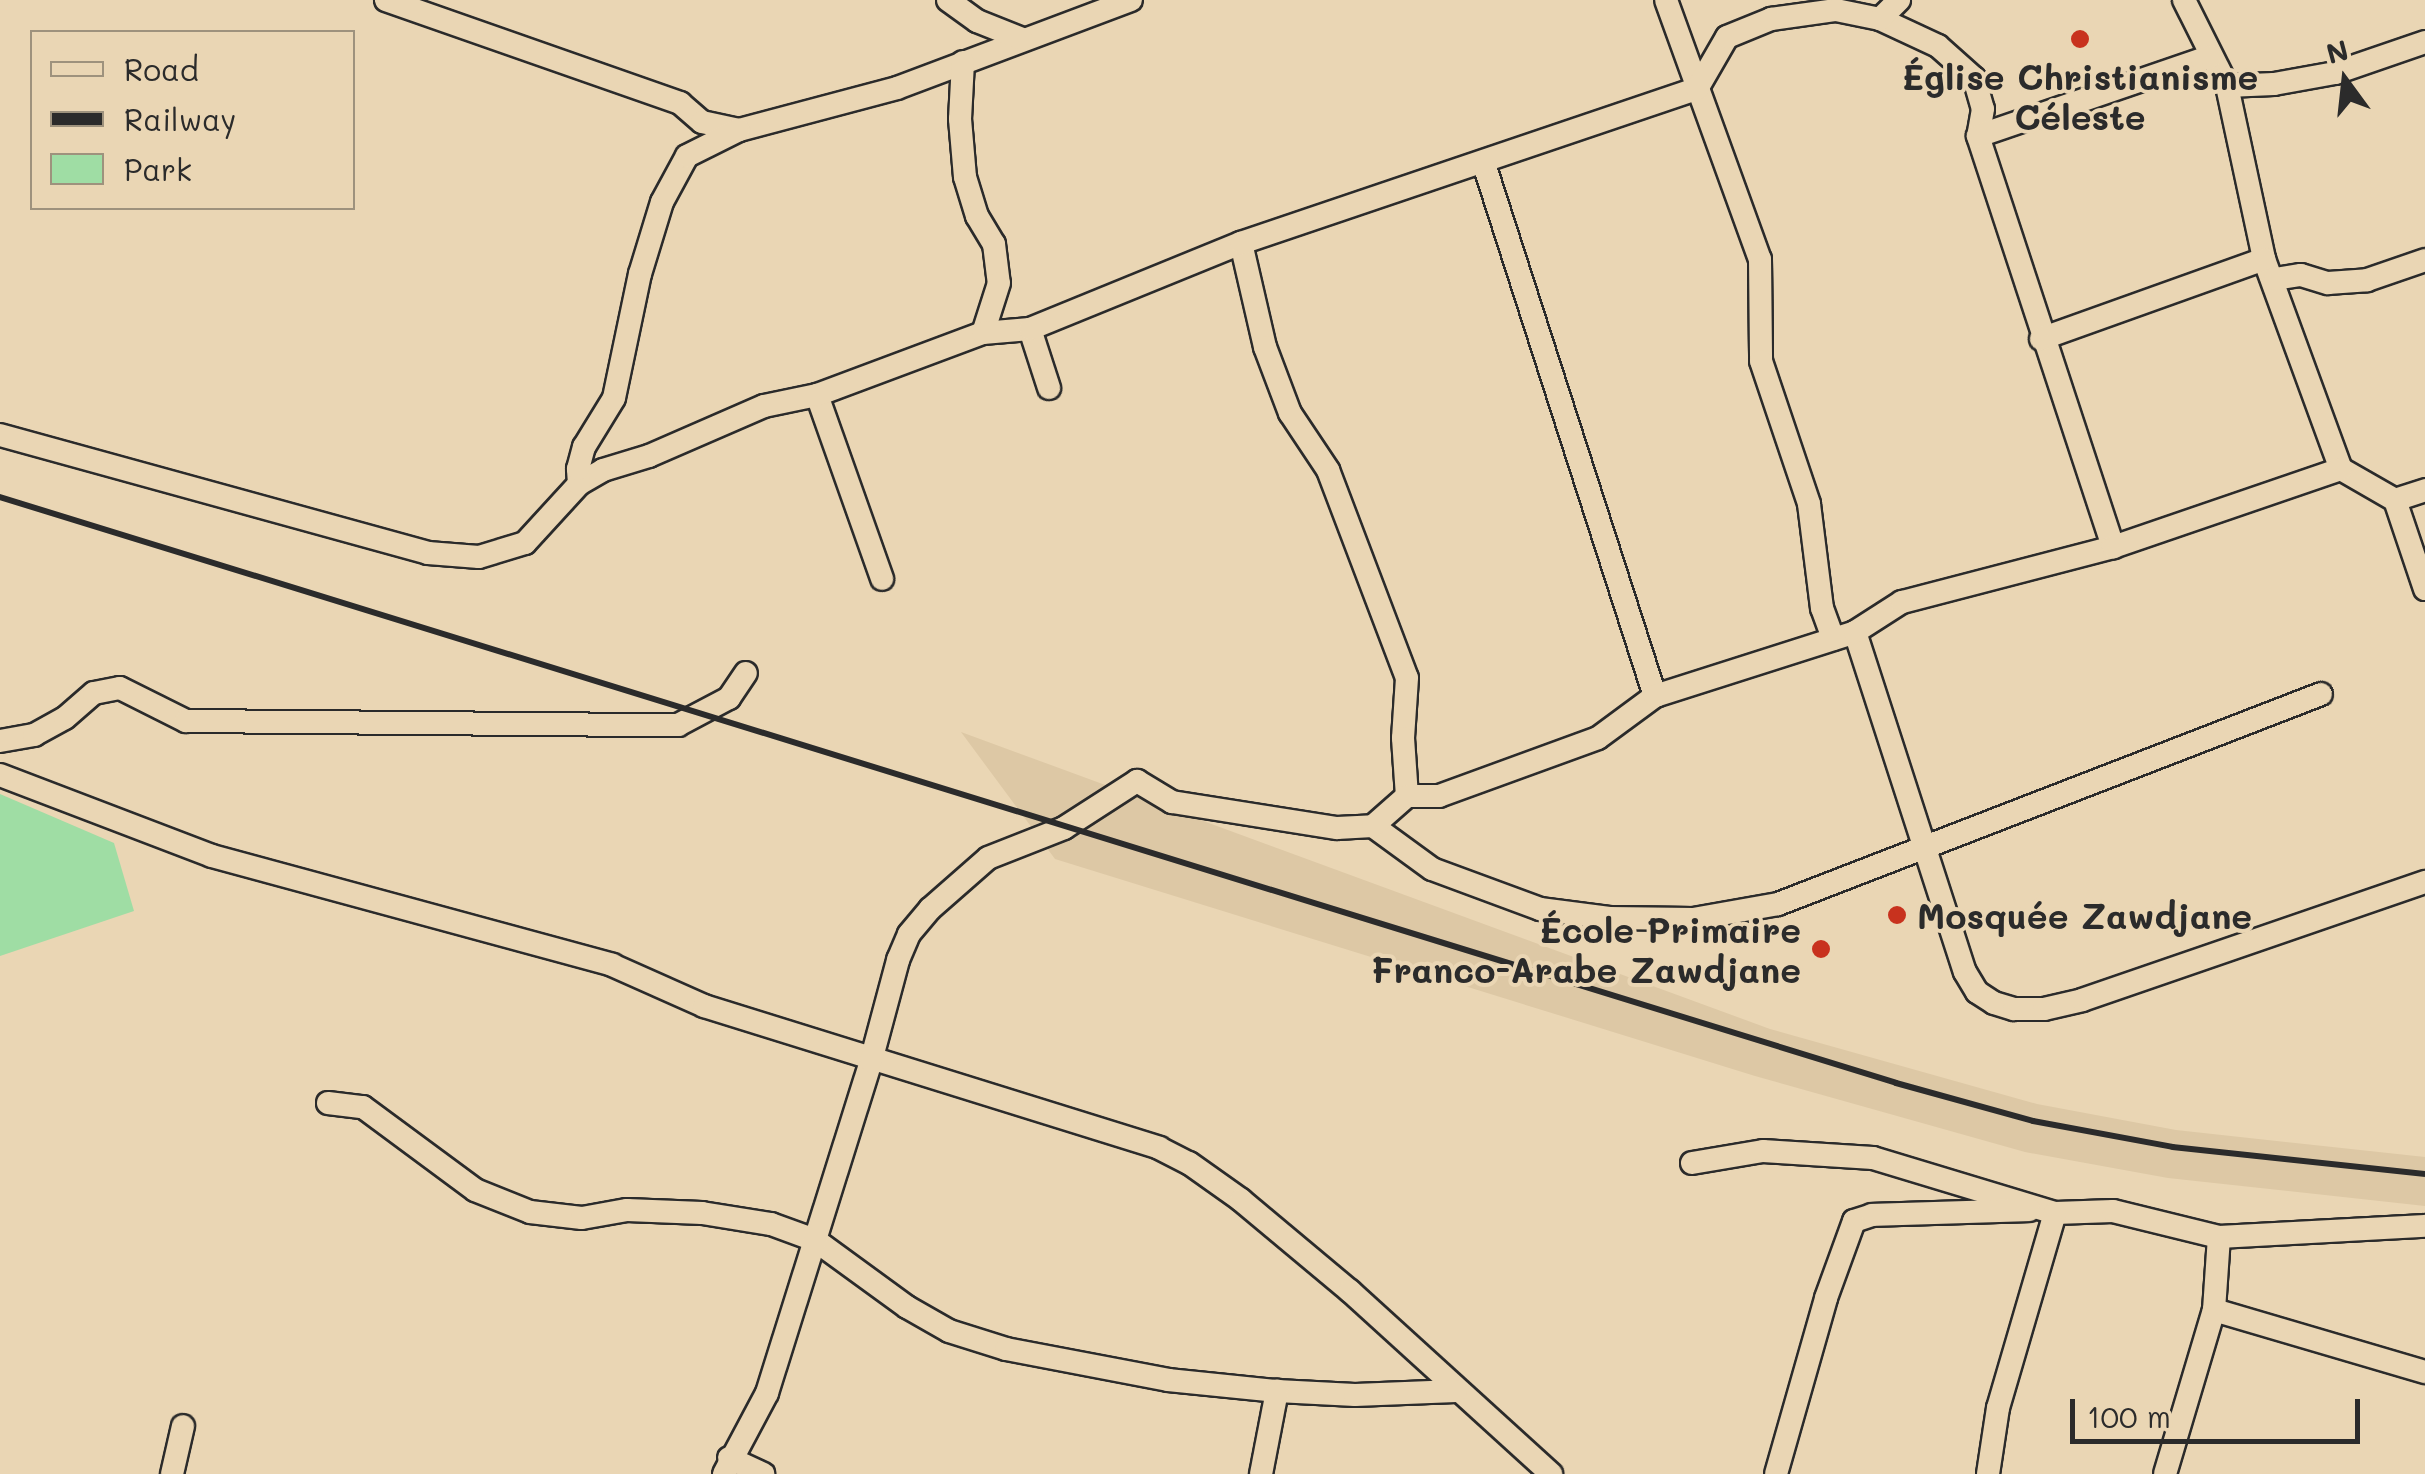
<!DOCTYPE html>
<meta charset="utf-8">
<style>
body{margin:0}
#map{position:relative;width:2425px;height:1474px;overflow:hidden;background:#ead6b4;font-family:Mali,sans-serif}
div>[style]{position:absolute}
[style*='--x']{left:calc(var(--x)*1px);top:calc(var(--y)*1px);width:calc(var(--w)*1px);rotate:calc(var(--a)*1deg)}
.built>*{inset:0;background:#ddc8a5}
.green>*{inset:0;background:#9fdda4}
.roads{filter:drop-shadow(2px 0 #2b2b2b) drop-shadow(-2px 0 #2b2b2b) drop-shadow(0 2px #2b2b2b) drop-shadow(0 -2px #2b2b2b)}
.minor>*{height:22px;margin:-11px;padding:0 11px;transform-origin:11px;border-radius:11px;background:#ead6b4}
.rail>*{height:6px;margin:-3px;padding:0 3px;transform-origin:3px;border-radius:3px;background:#2b2b2b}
.dots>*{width:28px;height:28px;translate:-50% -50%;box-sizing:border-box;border:5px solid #ead6b4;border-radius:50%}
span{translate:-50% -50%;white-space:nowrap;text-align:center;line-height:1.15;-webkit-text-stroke:8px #ead6b4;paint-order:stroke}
.poi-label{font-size:35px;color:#2b2b2b;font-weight:700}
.left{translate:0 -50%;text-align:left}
.right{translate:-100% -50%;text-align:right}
.legend{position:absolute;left:30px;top:30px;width:325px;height:180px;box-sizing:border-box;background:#ead6b4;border:2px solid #9e927d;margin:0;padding:12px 18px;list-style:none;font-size:30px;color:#2b2b2b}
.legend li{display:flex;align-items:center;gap:20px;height:50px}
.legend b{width:50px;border:2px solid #9e927d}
.north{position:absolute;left:2295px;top:30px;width:100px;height:100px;-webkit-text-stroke:8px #ead6b4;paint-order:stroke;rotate:345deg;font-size:28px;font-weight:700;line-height:40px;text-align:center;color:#2b2b2b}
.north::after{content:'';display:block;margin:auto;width:35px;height:45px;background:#2b2b2b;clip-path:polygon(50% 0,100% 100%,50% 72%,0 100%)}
.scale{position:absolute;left:2070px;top:1399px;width:290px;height:45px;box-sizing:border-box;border:5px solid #2b2b2b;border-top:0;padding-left:12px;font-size:30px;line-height:35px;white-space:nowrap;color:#2b2b2b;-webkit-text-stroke:8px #ead6b4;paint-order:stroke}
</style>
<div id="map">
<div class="built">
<div style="clip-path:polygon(961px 732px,1770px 1029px,2037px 1104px,2176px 1130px,2425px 1157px,2425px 1206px,2168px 1178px,2025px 1152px,1755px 1076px,1055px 859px)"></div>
</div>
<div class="green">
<div style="clip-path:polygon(0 794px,114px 843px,134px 911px,0 956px)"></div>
</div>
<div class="roads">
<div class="minor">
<div style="--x:386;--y:0;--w:312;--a:19.3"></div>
<div style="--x:680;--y:103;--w:29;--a:41"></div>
<div style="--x:702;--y:122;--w:38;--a:12"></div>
<div style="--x:739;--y:130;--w:163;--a:-14.9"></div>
<div style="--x:897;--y:88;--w:250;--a:-20.6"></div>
<div style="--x:948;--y:0;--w:36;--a:36"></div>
<div style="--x:977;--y:21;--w:48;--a:21.8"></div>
<div style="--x:1666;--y:0;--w:276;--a:70.1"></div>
<div style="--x:1760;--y:259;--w:102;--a:89.4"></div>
<div style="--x:1761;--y:361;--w:151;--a:71.4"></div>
<div style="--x:1809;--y:504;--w:105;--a:82.9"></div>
<div style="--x:1822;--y:608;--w:33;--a:70"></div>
<div style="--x:2184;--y:0;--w:96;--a:63.4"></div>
<div style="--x:2227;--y:86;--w:177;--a:77.9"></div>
<div style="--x:2264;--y:259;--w:224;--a:69.9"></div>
<div style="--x:2341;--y:469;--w:62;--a:29.9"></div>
<div style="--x:2395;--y:500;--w:94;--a:71.4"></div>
<div style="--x:1880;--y:19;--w:64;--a:25"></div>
<div style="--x:1938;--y:46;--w:48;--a:41.6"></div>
<div style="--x:1974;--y:78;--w:32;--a:74"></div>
<div style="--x:1983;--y:109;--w:27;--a:100"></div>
<div style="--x:1978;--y:136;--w:433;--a:71.8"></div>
<div style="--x:963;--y:62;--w:57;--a:93"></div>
<div style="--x:960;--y:119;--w:58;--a:85.1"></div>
<div style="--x:965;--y:177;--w:41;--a:72.9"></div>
<div style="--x:977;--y:216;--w:33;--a:59"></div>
<div style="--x:994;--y:244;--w:39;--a:83"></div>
<div style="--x:999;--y:283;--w:52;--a:107.7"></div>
<div style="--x:2227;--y:86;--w:47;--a:-2.4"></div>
<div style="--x:2274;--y:84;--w:62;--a:-10.2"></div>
<div style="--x:2335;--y:73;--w:95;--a:-19"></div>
<div style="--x:1978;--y:136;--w:246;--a:-18.9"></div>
<div style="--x:1484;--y:164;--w:559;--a:72.18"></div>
<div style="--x:1241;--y:243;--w:107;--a:77"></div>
<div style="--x:1265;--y:347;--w:71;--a:69.3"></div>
<div style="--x:1290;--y:413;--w:69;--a:56.3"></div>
<div style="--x:1328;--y:470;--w:222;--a:69.2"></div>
<div style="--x:1407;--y:678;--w:60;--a:93.8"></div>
<div style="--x:1403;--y:738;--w:58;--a:86.1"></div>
<div style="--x:2275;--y:279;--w:26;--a:-9"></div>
<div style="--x:2301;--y:275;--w:28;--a:17"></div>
<div style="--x:2328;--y:283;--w:39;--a:-4"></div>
<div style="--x:2367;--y:280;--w:61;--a:-19"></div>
<div style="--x:1030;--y:329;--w:62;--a:72.1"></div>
<div style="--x:2041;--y:339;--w:237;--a:-19.7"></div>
<div style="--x:817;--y:395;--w:195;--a:70.5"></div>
<div style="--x:0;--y:435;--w:444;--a:15.4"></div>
<div style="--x:428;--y:553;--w:51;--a:4.5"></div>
<div style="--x:479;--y:557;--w:48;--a:-16.9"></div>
<div style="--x:525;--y:543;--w:80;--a:-47.5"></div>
<div style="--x:579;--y:484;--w:28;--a:-30"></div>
<div style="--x:603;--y:470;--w:48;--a:-16.9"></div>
<div style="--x:649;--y:456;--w:125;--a:-23.5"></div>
<div style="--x:764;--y:406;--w:54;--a:-11.7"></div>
<div style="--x:817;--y:395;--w:177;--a:-20.5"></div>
<div style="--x:983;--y:333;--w:47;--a:-4.9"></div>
<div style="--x:1030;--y:329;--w:228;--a:-22.2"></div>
<div style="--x:1241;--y:243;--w:481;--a:-18.7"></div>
<div style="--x:1697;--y:89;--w:60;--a:-60"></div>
<div style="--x:1727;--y:37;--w:48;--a:-22.2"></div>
<div style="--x:1771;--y:19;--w:66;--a:-7.9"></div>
<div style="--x:1836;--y:10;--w:45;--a:11.6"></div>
<div style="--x:1880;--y:19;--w:27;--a:-45"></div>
<div style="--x:579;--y:484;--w:15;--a:-94"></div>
<div style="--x:578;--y:469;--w:23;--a:-75"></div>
<div style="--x:584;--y:447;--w:57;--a:-58.5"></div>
<div style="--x:614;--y:398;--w:127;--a:-78.2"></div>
<div style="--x:640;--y:274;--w:75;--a:-73"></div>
<div style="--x:662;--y:202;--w:52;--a:-61.5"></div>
<div style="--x:687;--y:156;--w:58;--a:-26.6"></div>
<div style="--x:2395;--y:500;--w:32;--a:-18"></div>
<div style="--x:1855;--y:632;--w:357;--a:72.1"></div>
<div style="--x:1965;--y:972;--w:23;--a:59"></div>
<div style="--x:1977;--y:992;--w:20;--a:33"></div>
<div style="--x:1994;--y:1003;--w:21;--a:17"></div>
<div style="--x:2014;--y:1009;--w:30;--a:0"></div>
<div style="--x:2044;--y:1009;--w:39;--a:-13"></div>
<div style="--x:2082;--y:1000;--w:363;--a:-19"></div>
<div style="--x:0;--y:741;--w:35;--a:-10"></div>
<div style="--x:34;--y:735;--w:35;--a:-29"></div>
<div style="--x:65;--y:718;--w:38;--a:-41"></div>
<div style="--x:94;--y:693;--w:26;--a:-11"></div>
<div style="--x:120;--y:688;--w:74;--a:26.6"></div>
<div style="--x:186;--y:721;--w:492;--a:0.5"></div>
<div style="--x:678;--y:725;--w:58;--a:-27.9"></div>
<div style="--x:729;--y:698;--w:30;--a:-56"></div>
<div style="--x:0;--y:775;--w:227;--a:20.9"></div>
<div style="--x:212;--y:856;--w:415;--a:15.2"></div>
<div style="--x:612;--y:965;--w:101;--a:24"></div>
<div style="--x:704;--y:1006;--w:477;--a:17.3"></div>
<div style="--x:1159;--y:1148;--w:34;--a:27"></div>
<div style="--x:1189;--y:1163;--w:64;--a:35.4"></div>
<div style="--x:1241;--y:1200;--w:142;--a:39.9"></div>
<div style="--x:1350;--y:1291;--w:272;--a:42.3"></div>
<div style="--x:1373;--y:826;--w:73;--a:36.1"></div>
<div style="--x:1432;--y:869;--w:115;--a:20.3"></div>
<div style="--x:1540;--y:909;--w:70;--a:7.4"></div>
<div style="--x:1609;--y:918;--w:84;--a:0.7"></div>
<div style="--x:1693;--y:919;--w:86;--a:-10"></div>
<div style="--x:1778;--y:904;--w:582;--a:-21.14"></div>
<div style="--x:328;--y:1103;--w:35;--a:7"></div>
<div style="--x:363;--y:1107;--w:139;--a:36.5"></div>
<div style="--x:475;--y:1190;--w:59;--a:21.8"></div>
<div style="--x:530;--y:1212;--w:52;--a:6.6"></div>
<div style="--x:582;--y:1218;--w:46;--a:-10.1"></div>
<div style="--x:627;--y:1210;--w:75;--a:2.3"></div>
<div style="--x:702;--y:1213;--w:70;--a:9.1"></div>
<div style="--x:771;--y:1224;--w:47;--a:20"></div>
<div style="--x:815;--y:1240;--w:114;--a:36.1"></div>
<div style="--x:907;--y:1307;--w:48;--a:29.7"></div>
<div style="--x:949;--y:1331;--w:60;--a:17.5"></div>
<div style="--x:1006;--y:1349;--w:165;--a:10.8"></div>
<div style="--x:1168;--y:1380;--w:110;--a:5.8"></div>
<div style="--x:1277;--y:1391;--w:78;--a:2.9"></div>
<div style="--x:1355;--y:1395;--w:101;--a:-2.3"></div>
<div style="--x:1692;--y:1163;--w:72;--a:-9.6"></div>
<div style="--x:1763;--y:1151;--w:110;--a:3.6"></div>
<div style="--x:1873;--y:1158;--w:190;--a:16.8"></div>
<div style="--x:2055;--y:1213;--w:58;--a:-2"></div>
<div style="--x:2113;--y:1211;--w:109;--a:13.8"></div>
<div style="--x:2219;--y:1237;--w:206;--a:-3.1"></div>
<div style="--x:2214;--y:1310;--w:220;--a:16.4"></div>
<div style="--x:729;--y:1458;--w:38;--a:25"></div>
<div style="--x:172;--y:1474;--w:49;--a:-77.1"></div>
<div style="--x:724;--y:1474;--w:92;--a:-62"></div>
<div style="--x:767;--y:1393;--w:348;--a:-72.6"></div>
<div style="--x:871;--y:1061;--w:105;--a:-75"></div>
<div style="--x:898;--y:960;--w:28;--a:-67"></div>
<div style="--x:909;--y:934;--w:33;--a:-50"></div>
<div style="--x:930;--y:909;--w:77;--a:-41.3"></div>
<div style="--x:988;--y:858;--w:82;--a:-21.5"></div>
<div style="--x:1064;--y:828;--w:87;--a:-32.8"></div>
<div style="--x:1137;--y:781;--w:41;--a:31"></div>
<div style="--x:1172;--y:802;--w:167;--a:9"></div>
<div style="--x:1337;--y:828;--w:36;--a:-3"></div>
<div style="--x:1373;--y:826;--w:45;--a:-41.4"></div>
<div style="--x:1407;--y:796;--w:32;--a:0"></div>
<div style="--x:1439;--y:796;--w:169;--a:-20"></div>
<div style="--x:1598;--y:738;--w:71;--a:-36.4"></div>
<div style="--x:1655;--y:696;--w:210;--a:-17.7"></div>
<div style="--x:1855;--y:632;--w:56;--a:-32.6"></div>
<div style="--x:1902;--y:602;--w:218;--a:-14.6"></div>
<div style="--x:2113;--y:547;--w:241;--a:-18.9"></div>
<div style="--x:1261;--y:1474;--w:85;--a:-79.1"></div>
<div style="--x:1776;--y:1474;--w:183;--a:-74.1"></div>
<div style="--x:1826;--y:1298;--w:82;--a:-70"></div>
<div style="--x:1854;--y:1221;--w:19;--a:-18"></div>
<div style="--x:1872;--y:1215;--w:157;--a:-1.8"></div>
<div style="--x:1988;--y:1474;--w:67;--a:-81.4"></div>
<div style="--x:1998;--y:1408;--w:203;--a:-73.7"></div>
<div style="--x:2165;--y:1474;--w:171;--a:-73.4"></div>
<div style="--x:2214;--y:1310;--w:73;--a:-86.1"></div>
</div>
</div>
<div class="rail">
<div style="--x:0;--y:497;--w:1984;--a:17.17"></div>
<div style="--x:1896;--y:1083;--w:142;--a:15.5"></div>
<div style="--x:2033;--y:1121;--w:142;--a:10.5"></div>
<div style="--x:2173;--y:1147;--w:253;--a:6.1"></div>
</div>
<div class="dots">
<div style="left:2080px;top:39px;background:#c8321e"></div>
<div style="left:1897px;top:915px;background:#c8321e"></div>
<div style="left:1821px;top:949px;background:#c8321e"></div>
</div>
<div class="poi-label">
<span style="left:2080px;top:96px">Église Christianisme<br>Céleste</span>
<span class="left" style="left:1917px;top:915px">Mosquée Zawdjane</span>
<span class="right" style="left:1801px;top:949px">École Primaire<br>Franco-Arabe Zawdjane</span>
</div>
<ul class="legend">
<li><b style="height:12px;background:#ead6b4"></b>Road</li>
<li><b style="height:12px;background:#2b2b2b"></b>Railway</li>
<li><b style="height:28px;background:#9fdda4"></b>Park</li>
</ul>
<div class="north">N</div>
<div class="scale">100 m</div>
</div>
